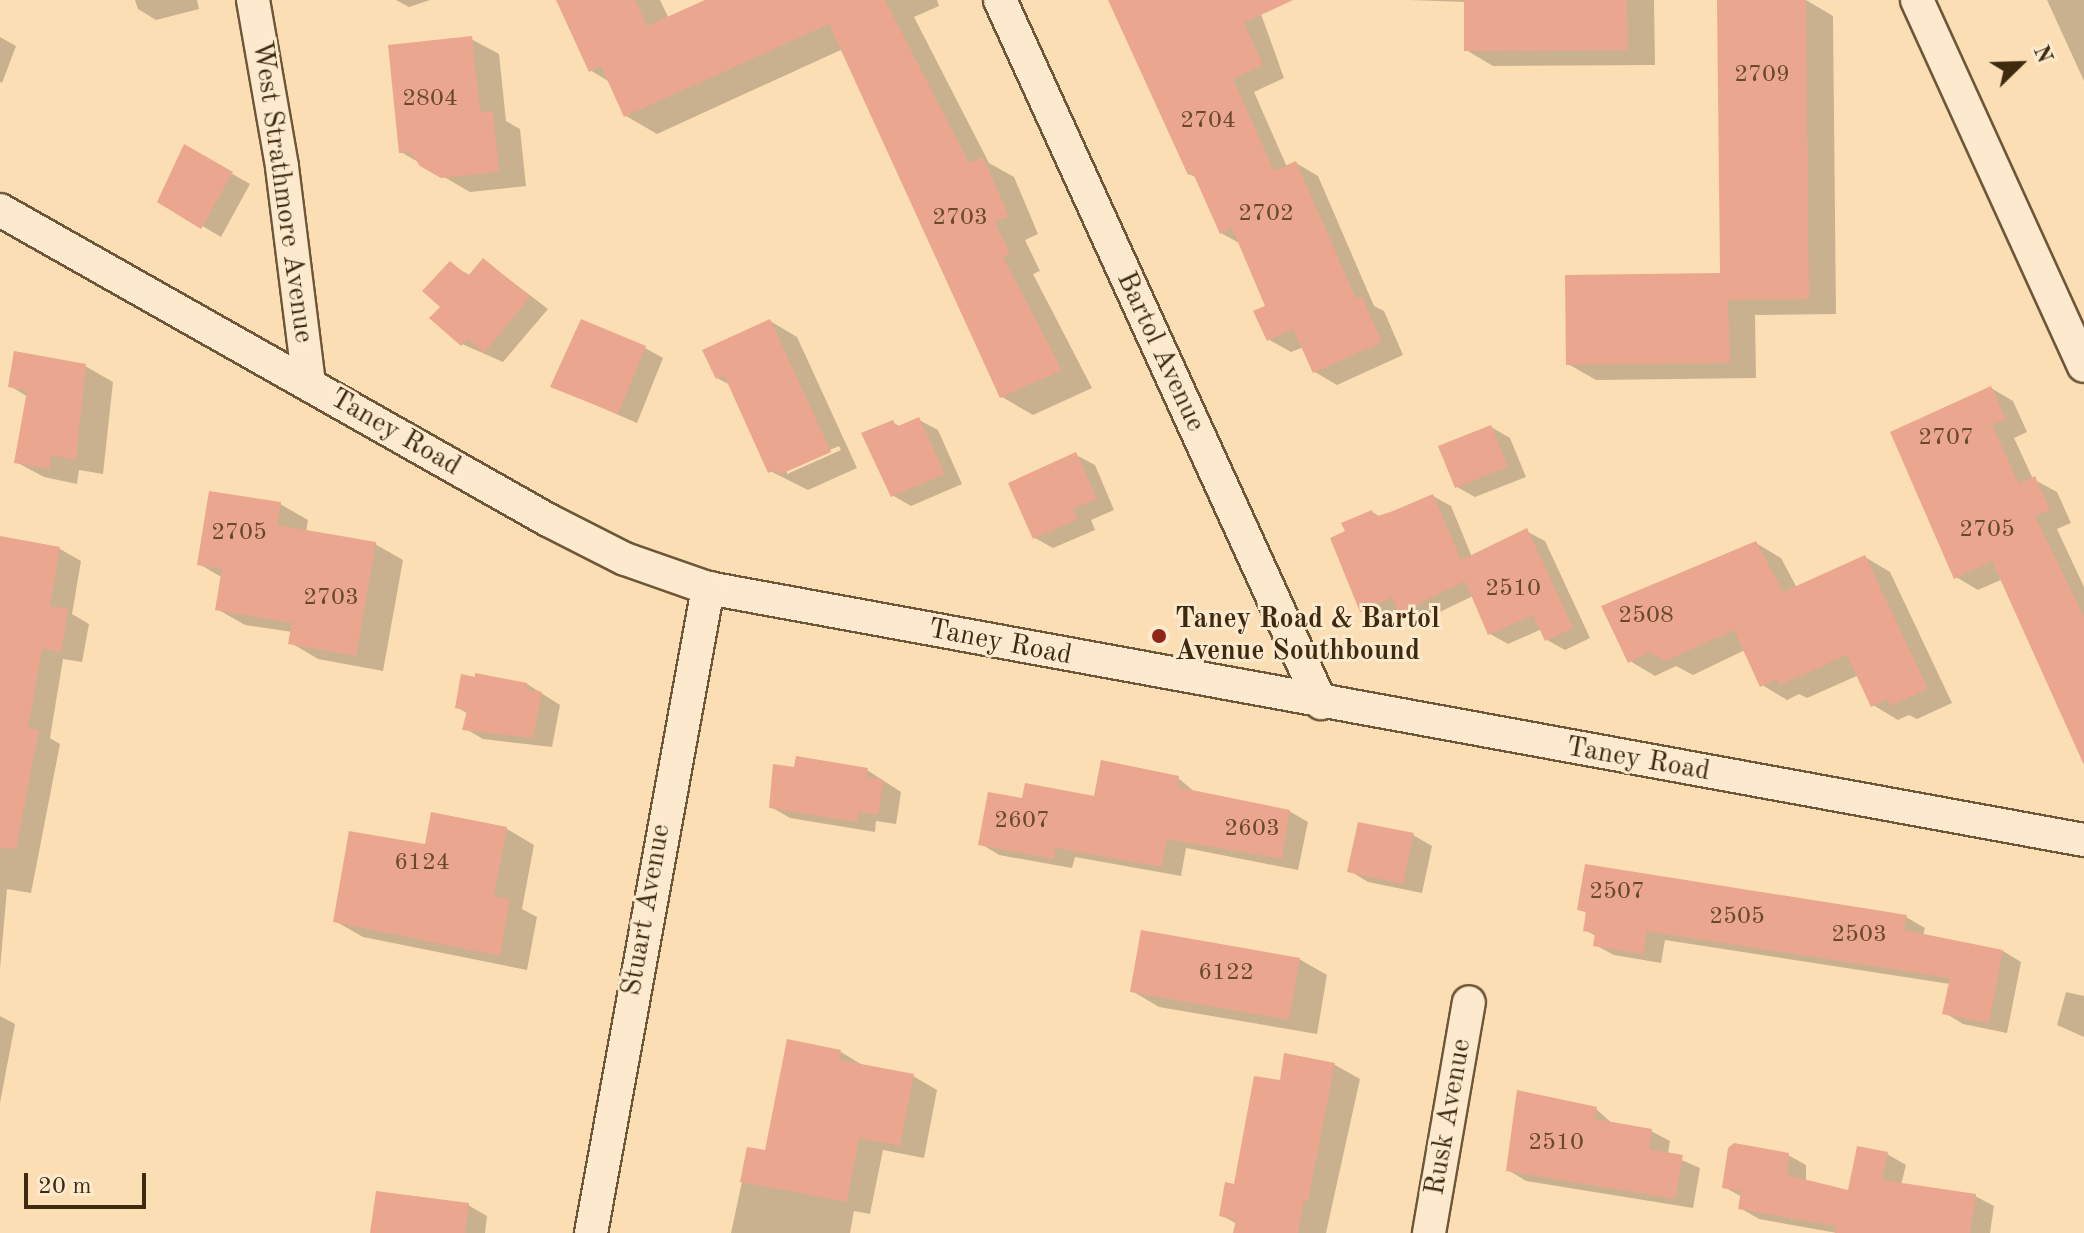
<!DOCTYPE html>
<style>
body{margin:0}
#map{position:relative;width:2084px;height:1233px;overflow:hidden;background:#fcdeb4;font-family:"Old Standard TT",serif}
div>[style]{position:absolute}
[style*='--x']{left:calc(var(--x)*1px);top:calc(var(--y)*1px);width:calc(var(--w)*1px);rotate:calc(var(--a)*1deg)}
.shadow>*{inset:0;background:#0003}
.building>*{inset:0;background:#eaa68f}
.roads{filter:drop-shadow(2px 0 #6e5738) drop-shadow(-2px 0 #6e5738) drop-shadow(0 2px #6e5738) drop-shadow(0 -2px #6e5738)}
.street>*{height:32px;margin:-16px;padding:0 16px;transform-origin:16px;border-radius:16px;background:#fdeace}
.dots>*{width:22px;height:22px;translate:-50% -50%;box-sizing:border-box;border:4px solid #fdeace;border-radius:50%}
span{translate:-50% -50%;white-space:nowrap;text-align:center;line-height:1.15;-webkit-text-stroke:6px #fdeace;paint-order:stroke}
.number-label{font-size:24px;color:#69492e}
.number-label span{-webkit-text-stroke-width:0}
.street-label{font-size:28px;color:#3e2a0e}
.poi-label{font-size:28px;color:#3e2a0e;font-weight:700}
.left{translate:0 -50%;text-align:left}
.north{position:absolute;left:1980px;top:24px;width:80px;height:80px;-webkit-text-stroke:6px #fdeace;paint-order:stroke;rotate:67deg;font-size:22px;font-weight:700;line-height:32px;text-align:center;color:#3e2a0e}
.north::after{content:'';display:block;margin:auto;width:28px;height:36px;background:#3e2a0e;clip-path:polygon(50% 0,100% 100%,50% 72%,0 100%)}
.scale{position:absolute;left:24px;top:1173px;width:122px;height:36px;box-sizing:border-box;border:4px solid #3e2a0e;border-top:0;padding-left:10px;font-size:24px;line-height:28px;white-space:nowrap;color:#3e2a0e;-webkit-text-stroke:6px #fdeace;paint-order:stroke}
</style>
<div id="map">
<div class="shadow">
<div style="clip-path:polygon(135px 0,197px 0,199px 9px,156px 20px,138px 9px)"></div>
<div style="clip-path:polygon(396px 0,430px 0,409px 7px)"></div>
<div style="clip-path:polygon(558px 0,660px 0,669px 19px,711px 0,937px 0,939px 6px,914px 17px,989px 163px,1014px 177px,1038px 234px,1025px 240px,1040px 271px,1033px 274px,1092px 388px,1033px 415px,1002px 397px,843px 49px,657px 134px,626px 116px,610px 82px,590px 70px)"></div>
<div style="clip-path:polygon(1110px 0,1256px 0,1284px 78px,1254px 92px,1287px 167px,1296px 163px,1318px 176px,1374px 306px,1384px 311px,1403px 355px,1337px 385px,1315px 372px,1304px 347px,1291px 352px,1268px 339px,1268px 307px,1241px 244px,1221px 233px,1197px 178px,1189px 174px)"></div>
<div style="clip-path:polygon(1409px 0,1654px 0,1655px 65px,1493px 66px,1466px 50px,1466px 2px)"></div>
<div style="clip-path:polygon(1806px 0,1833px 16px,1836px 314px,1755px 315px,1756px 378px,1596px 380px,1568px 364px,1722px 275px)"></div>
<div style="clip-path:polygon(2047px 0,2084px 0,2084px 81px)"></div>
<div style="clip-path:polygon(0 37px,16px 46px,2px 83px,0 82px)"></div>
<div style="clip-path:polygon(471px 39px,499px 54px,506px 121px,520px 129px,526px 186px,470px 192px,401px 152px)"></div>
<div style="clip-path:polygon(185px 147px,250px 184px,221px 237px,160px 201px)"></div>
<div style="clip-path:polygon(484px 260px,548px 309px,503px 362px,462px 344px,443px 307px,450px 264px,471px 276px)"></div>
<div style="clip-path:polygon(evenodd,770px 321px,797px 337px,857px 468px,808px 490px,770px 471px,732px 386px,717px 378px,770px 321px,839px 446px,841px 450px,787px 474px,787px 469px,839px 446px)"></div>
<div style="clip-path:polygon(645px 348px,663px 358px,637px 423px,552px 386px)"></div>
<div style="clip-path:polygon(85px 366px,113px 382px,103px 474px,79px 470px,77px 484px,44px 477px,16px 462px,28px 397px,10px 386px)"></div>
<div style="clip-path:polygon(1991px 388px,2013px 401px,2027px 432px,2014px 438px,2033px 479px,2057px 492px,2071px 523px,2057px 529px,2084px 587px,2084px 748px,2003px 579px,1978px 590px,1956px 577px)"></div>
<div style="clip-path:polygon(919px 420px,938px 430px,962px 484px,911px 506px,892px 495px,892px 422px,901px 427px)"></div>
<div style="clip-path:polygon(1491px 427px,1510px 438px,1526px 477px,1475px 497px,1457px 487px)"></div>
<div style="clip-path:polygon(1076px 455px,1095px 465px,1114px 510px,1091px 520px,1095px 530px,1053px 548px,1035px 538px)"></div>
<div style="clip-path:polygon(1433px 496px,1451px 506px,1472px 557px,1526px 531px,1545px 541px,1590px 638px,1565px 650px,1547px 640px,1542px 629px,1508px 644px,1490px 634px,1473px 596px,1419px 622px,1400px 611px,1380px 621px,1361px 610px,1347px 532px,1372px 512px,1381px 517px)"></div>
<div style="clip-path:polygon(280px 504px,308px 520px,306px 532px,375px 544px,403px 560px,383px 671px,318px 659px,291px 643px,292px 632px,245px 625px,217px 609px,223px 578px,199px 564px)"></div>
<div style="clip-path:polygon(0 538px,60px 549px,81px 561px,72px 614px,89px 624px,82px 662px,63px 659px,50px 738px,60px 744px,31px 893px,7px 889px,0 969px)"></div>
<div style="clip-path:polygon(1756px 543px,1781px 558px,1797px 588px,1865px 557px,1890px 572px,1952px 703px,1917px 719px,1909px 715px,1898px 720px,1873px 705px,1859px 675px,1807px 698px,1799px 694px,1787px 700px,1762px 685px,1745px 650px,1693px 675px,1676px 666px,1655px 676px,1630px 661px)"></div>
<div style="clip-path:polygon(527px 684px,560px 705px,552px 747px,483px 739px,464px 728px,468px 714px,457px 707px)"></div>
<div style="clip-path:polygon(795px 770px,867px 770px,901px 792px,896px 824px,876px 821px,875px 832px,790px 818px,771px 807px)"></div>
<div style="clip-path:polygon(1178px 778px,1196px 793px,1289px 811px,1308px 822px,1298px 870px,1186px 848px,1181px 876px,1075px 857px,1072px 868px,999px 855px,981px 844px,1023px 801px,1095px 798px)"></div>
<div style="clip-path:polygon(507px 829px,534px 845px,522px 909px,537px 917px,527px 970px,363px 937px,335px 921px)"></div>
<div style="clip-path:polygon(1413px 835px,1432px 846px,1422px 893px,1368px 882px,1350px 871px)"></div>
<div style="clip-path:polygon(1580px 909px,1906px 917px,1925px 928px,1923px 936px,2003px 951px,2021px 962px,2007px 1033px,1963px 1024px,1945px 1013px,1950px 984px,1665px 940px,1661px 963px,1614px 955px,1595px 945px,1596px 936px,1585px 930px,1588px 914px)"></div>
<div style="clip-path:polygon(1299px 959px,1327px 975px,1317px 1034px,1159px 1007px,1132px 991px)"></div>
<div style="clip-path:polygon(2066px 992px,2084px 996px,2084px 1037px,2057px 1025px)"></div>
<div style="clip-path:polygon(0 1016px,15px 1024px,0 1103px)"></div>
<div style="clip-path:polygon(841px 1052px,864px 1066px,913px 1076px,937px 1090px,924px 1158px,883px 1150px,870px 1214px,854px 1211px,850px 1233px,731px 1233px,749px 1149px,767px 1153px)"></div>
<div style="clip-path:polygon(1286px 1056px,1335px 1065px,1360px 1079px,1326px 1233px,1235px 1233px,1237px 1224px,1221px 1215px,1281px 1083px)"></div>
<div style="clip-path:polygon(1596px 1109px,1614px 1125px,1651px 1131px,1670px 1141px,1668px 1154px,1700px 1168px,1693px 1208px,1526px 1181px,1508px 1170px)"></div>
<div style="clip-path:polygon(1887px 1154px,1906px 1165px,1901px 1185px,1975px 1196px,1994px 1206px,1990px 1233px,1837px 1233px,1759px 1219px,1740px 1208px,1742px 1197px,1724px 1187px,1788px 1155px,1806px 1165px,1806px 1182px,1850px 1192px)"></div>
<div style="clip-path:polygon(468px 1205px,487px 1216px,485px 1233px,372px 1233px)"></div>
</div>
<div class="building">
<div style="clip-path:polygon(556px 0,635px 0,647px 26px,705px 0,885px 0,969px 163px,983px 157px,1009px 216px,995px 222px,1010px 254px,1003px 257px,1062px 370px,1000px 398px,829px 24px,624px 117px,601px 66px,589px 72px)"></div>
<div style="clip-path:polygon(1108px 0,1293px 0,1244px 23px,1263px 65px,1233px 79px,1274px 171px,1296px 161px,1356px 299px,1362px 296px,1382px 342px,1313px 373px,1293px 329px,1267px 341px,1253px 311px,1265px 306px,1232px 228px,1220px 234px,1193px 173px,1188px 175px)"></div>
<div style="clip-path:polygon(1464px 0,1627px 0,1628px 50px,1464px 51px)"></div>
<div style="clip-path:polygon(1717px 0,1806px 0,1809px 299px,1728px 300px,1730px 363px,1566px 365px,1565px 275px,1720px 273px)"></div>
<div style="clip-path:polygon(472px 36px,480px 112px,493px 111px,499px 172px,441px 178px,420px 166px,410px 152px,399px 153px,388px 45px)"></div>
<div style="clip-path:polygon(184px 144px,233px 172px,201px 229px,157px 202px)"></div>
<div style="clip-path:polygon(483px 258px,530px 297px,484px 353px,467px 339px,461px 346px,429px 318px,440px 307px,422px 291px,450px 261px,468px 276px)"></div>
<div style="clip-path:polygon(581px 319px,646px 346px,618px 414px,550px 387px)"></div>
<div style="clip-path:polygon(770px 319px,831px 452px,779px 475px,776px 470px,768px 473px,724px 375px,716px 379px,702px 350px)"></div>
<div style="clip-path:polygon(14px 351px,86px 364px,76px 460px,51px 455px,49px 469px,14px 463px,27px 391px,8px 387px)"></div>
<div style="clip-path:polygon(1991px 386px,2006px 419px,1992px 425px,2019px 484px,2035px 476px,2050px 510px,2035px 516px,2084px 617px,2084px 765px,1992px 561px,1954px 579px,1890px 432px)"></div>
<div style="clip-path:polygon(919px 417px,945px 474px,891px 497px,861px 433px,893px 420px,896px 427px)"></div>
<div style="clip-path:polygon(1491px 425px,1508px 467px,1455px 488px,1438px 446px)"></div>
<div style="clip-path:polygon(1076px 452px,1097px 499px,1073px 509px,1078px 519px,1033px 539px,1008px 483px)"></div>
<div style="clip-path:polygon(209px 491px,281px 502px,277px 525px,376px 542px,356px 656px,288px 644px,292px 623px,215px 610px,222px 569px,197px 565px)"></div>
<div style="clip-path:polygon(1433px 494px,1461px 560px,1527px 528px,1573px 628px,1545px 641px,1533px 615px,1488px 635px,1465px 581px,1399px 613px,1392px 597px,1360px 612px,1330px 538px,1345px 531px,1341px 523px,1372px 510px,1375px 517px,1393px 511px)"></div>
<div style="clip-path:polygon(0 536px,60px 547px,50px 606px,68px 609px,61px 652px,42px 648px,28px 728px,39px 730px,16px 849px,0 848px)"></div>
<div style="clip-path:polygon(1756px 541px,1783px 592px,1865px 555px,1928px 689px,1890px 706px,1888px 699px,1871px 707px,1847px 655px,1780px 685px,1777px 679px,1760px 687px,1734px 630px,1666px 661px,1649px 652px,1628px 663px,1601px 606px)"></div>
<div style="clip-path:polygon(475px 673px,527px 683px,526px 689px,542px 692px,533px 738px,462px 730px,467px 711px,455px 708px,461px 674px,475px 677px)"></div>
<div style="clip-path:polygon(796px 756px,868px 768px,866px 777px,883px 780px,878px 815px,858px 812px,857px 822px,769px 808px,773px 764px,794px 767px)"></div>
<div style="clip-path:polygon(1101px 760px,1179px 776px,1177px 787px,1290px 810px,1282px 859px,1167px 839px,1162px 867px,1056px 848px,1054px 859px,978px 845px,988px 792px,1022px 798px,1025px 783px,1094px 796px)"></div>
<div style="clip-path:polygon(431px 812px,507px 827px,494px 896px,510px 900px,500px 956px,333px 922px,349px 831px,425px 844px)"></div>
<div style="clip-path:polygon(1358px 822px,1414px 833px,1403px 884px,1347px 872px)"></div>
<div style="clip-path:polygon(1585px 864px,1907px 915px,1904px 930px,2003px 950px,1989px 1023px,1942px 1014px,1950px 978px,1647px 931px,1643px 954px,1593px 946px,1595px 933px,1583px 931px,1586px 912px,1577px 910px)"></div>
<div style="clip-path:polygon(1141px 930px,1300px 958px,1289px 1020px,1130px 992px)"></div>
<div style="clip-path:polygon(787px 1039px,841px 1050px,840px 1060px,914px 1074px,900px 1146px,859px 1138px,847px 1202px,740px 1182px,747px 1147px,765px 1150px)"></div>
<div style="clip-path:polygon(1284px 1053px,1335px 1063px,1308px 1201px,1304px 1200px,1298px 1233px,1233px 1233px,1236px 1220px,1219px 1216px,1225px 1182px,1234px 1184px,1254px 1076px,1280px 1080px)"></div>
<div style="clip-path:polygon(1517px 1090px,1597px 1107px,1595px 1119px,1652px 1129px,1649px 1149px,1683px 1155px,1675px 1199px,1506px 1171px)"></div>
<div style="clip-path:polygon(1734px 1143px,1789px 1153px,1787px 1175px,1848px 1190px,1857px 1146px,1888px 1152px,1882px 1180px,1976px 1194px,1970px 1233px,1835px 1233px,1836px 1226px,1738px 1209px,1741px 1191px,1722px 1188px,1728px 1148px)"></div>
<div style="clip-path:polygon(376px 1191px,469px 1203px,465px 1233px,370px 1233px)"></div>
</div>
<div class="roads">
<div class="street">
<div style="--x:253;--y:0;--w:169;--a:80.1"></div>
<div style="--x:282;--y:167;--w:219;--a:82.9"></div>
<div style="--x:1000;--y:0;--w:773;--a:65.46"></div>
<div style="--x:1917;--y:0;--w:402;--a:65.5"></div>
<div style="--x:0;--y:210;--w:630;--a:29.5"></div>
<div style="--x:548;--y:520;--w:86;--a:26.9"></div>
<div style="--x:625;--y:559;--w:88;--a:19.3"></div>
<div style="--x:708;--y:588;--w:1399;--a:10.38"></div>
<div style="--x:591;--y:1233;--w:656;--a:-79.72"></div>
<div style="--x:1429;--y:1233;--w:234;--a:-80.2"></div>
</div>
</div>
<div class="dots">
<div style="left:1159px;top:636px;background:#8f2418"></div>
</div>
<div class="number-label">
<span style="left:1762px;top:76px">2709</span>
<span style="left:430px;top:100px">2804</span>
<span style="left:1208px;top:122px">2704</span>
<span style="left:1266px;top:215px">2702</span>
<span style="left:960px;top:219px">2703</span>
<span style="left:1946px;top:439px">2707</span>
<span style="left:1987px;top:531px">2705</span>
<span style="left:239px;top:534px">2705</span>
<span style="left:1513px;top:590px">2510</span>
<span style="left:331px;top:599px">2703</span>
<span style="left:1646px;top:617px">2508</span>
<span style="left:1022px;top:822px">2607</span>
<span style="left:1252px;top:830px">2603</span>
<span style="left:422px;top:864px">6124</span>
<span style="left:1617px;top:893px">2507</span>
<span style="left:1737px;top:918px">2505</span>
<span style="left:1859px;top:936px">2503</span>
<span style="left:1226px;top:974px">6122</span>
<span style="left:1556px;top:1144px">2510</span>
</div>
<div class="street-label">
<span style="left:282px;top:192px;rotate:82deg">West Strathmore Avenue</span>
<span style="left:1160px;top:352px;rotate:65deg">Bartol Avenue</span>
<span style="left:395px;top:433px;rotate:30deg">Taney Road</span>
<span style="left:1000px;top:643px;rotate:11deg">Taney Road</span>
<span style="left:1638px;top:760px;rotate:10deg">Taney Road</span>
<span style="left:647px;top:910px;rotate:-80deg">Stuart Avenue</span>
<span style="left:1449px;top:1117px;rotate:-80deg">Rusk Avenue</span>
</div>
<div class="poi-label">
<span class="left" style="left:1175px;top:636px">Taney Road &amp; Bartol<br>Avenue Southbound</span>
</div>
<div class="north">N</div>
<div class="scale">20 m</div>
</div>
